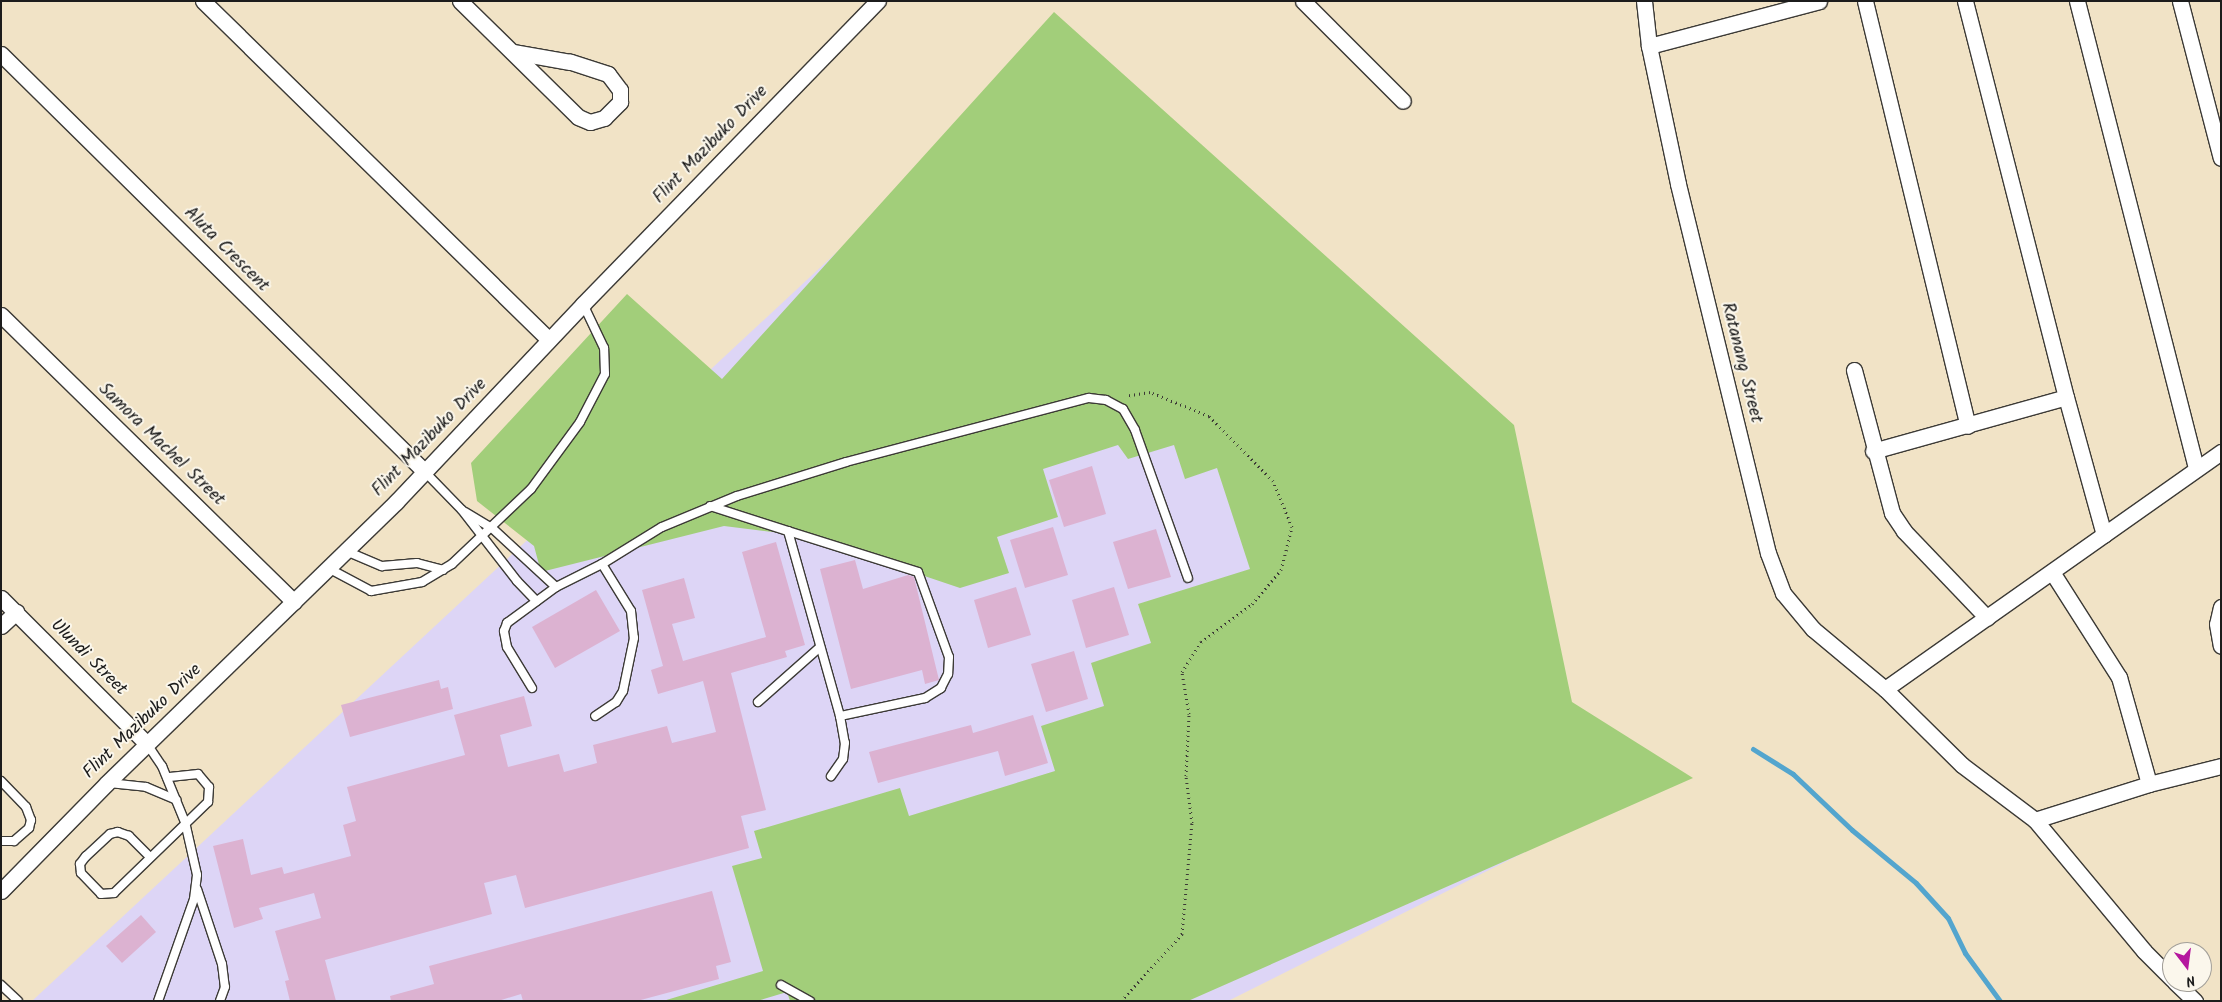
<!DOCTYPE html>
<style>
body{margin:0}
#map{position:relative;width:2222px;height:1002px;overflow:hidden;background:#f1e3c6;font-family:Kalam,sans-serif}
div>[style]{position:absolute}
[style*='--x']{left:calc(var(--x)*1px);top:calc(var(--y)*1px);width:calc(var(--w)*1px);rotate:calc(var(--a)*1deg)}
.built>*{inset:0;background:#ddd5f6}
.green>*{inset:0;background:#a2ce7a}
.stream>*{height:5px;margin:-2.5px;padding:0 2.5px;transform-origin:2.5px;border-radius:2.5px;background:#53a5ce}
.building>*{inset:0;background:#dcb2d1}
.path>*{height:3px;margin-top:-1.5px;transform-origin:0;background:repeating-linear-gradient(90deg,#3c3a36 0 1px,transparent 0 5px)}
.roads{filter:drop-shadow(1px 0 #3c3a36) drop-shadow(-1px 0 #3c3a36) drop-shadow(0 1px #3c3a36) drop-shadow(0 -1px #3c3a36)}
.service>*{height:8px;margin:-4px;padding:0 4px;transform-origin:4px;border-radius:4px;background:#fff}
.minor>*{height:15px;margin:-7.5px;padding:0 7.5px;transform-origin:7.5px;border-radius:7.5px;background:#fff}
span{translate:-50% -50%;white-space:nowrap;text-align:center;line-height:1.15;-webkit-text-stroke:4px #fbf7ec;paint-order:stroke}
.street-label{font-size:18px;color:#1c1c1c}
.frame{position:absolute;inset:0;border:2px solid #1c1c1c;pointer-events:none}
.north{position:absolute;left:2162px;top:942px;width:50px;height:50px;box-sizing:border-box;background:#fbf7ec;border:1px solid #a29f99;border-radius:50%;rotate:165deg;font-size:14px;font-weight:700;line-height:20px;text-align:center;color:#1c1c1c}
.north::after{content:'';display:block;margin:auto;width:18px;height:22px;background:#b5179e;clip-path:polygon(50% 0,100% 100%,50% 72%,0 100%)}
</style>
<div id="map">
<div class="built">
<div style="clip-path:polygon(1054px 50px,1569px 830px,1228px 1001px,32px 1001px)"></div>
</div>
<div class="green">
<div style="clip-path:polygon(1054px 12px,1514px 425px,1572px 702px,1693px 778px,1188px 1001px,790px 1001px,787px 992px,757px 1001px,663px 1001px,763px 971px,732px 866px,762px 858px,754px 831px,900px 788px,909px 816px,1055px 771px,1041px 726px,1104px 706px,1091px 663px,1151px 643px,1138px 604px,1250px 569px,1217px 468px,1185px 479px,1174px 445px,1128px 459px,1118px 445px,1043px 469px,1058px 517px,997px 537px,1009px 573px,960px 588px,806px 536px,724px 526px,541px 572px,534px 546px,477px 501px,471px 463px,627px 294px,722px 379px)"></div>
</div>
<div class="stream">
<div style="--x:1753;--y:749;--w:47;--a:32"></div>
<div style="--x:1793;--y:774;--w:81;--a:43.5"></div>
<div style="--x:1852;--y:830;--w:83;--a:39.6"></div>
<div style="--x:1916;--y:883;--w:47;--a:47.6"></div>
<div style="--x:1948;--y:918;--w:39;--a:64"></div>
<div style="--x:1965;--y:953;--w:59;--a:53.9"></div>
</div>
<div class="building">
<div style="clip-path:polygon(1092px 466px,1106px 514px,1064px 527px,1049px 480px)"></div>
<div style="clip-path:polygon(1053px 527px,1068px 575px,1025px 588px,1010px 540px)"></div>
<div style="clip-path:polygon(1156px 529px,1171px 577px,1128px 589px,1113px 542px)"></div>
<div style="clip-path:polygon(776px 542px,805px 645px,785px 651px,787px 657px,731px 673px,766px 810px,741px 816px,749px 848px,525px 908px,516px 875px,484px 883px,492px 914px,325px 960px,336px 1001px,290px 1001px,285px 981px,289px 980px,275px 931px,321px 918px,314px 893px,259px 908px,263px 919px,234px 928px,213px 846px,243px 839px,251px 875px,282px 867px,284px 874px,351px 856px,343px 825px,356px 821px,347px 787px,465px 755px,454px 715px,524px 696px,532px 726px,500px 735px,508px 767px,559px 754px,564px 772px,597px 763px,593px 745px,667px 726px,672px 743px,716px 732px,703px 681px,658px 694px,651px 670px,663px 666px,642px 590px,684px 578px,695px 618px,672px 624px,683px 661px,766px 637px,742px 552px)"></div>
<div style="clip-path:polygon(855px 560px,863px 589px,908px 575px,914px 577px,939px 680px,925px 684px,922px 670px,851px 689px,820px 569px)"></div>
<div style="clip-path:polygon(1016px 587px,1031px 635px,988px 648px,974px 600px)"></div>
<div style="clip-path:polygon(1114px 587px,1129px 635px,1086px 648px,1072px 600px)"></div>
<div style="clip-path:polygon(596px 590px,620px 631px,555px 668px,532px 627px)"></div>
<div style="clip-path:polygon(1074px 651px,1088px 699px,1046px 712px,1031px 664px)"></div>
<div style="clip-path:polygon(439px 680px,441px 689px,448px 687px,453px 709px,350px 737px,341px 705px)"></div>
<div style="clip-path:polygon(1033px 715px,1048px 763px,1005px 776px,998px 751px,878px 783px,869px 752px,971px 725px,973px 733px)"></div>
<div style="clip-path:polygon(712px 891px,731px 962px,716px 966px,719px 979px,637px 1001px,523px 1001px,521px 994px,498px 1001px,391px 1001px,390px 996px,434px 984px,429px 966px)"></div>
<div style="clip-path:polygon(141px 915px,156px 932px,122px 963px,106px 946px)"></div>
</div>
<div class="path">
<div style="--x:1121;--y:1001;--w:91;--a:-47.7"></div>
<div style="--x:1182;--y:934;--w:111;--a:-84.9"></div>
<div style="--x:1192;--y:823;--w:47;--a:-97.3"></div>
<div style="--x:1186;--y:776;--w:62;--a:-87.2"></div>
<div style="--x:1189;--y:714;--w:43;--a:-99.5"></div>
<div style="--x:1182;--y:672;--w:36;--a:-58"></div>
<div style="--x:1201;--y:642;--w:64;--a:-36.7"></div>
<div style="--x:1252;--y:604;--w:45;--a:-49.5"></div>
<div style="--x:1281;--y:570;--w:44;--a:-75.7"></div>
<div style="--x:1292;--y:527;--w:50;--a:-112.4"></div>
<div style="--x:1273;--y:481;--w:91;--a:-134.6"></div>
<div style="--x:1209;--y:416;--w:64;--a:-157.9"></div>
<div style="--x:1150;--y:392;--w:24;--a:171"></div>
</div>
<div class="roads">
<div class="service">
<div style="--x:425;--y:472;--w:53;--a:45.8"></div>
<div style="--x:462;--y:510;--w:90;--a:52.2"></div>
<div style="--x:517;--y:581;--w:28;--a:46"></div>
<div style="--x:710;--y:506;--w:82;--a:17.8"></div>
<div style="--x:788;--y:531;--w:192;--a:74.3"></div>
<div style="--x:840;--y:716;--w:27;--a:80"></div>
<div style="--x:845;--y:743;--w:16;--a:97"></div>
<div style="--x:843;--y:759;--w:21;--a:125"></div>
<div style="--x:465;--y:512;--w:31;--a:31"></div>
<div style="--x:492;--y:528;--w:87;--a:42.7"></div>
<div style="--x:788;--y:531;--w:136;--a:17.5"></div>
<div style="--x:918;--y:572;--w:90;--a:70"></div>
<div style="--x:949;--y:657;--w:17;--a:93"></div>
<div style="--x:948;--y:674;--w:16;--a:117"></div>
<div style="--x:941;--y:688;--w:19;--a:148"></div>
<div style="--x:925;--y:698;--w:87;--a:168"></div>
<div style="--x:346;--y:551;--w:39;--a:23"></div>
<div style="--x:382;--y:566;--w:35;--a:-5"></div>
<div style="--x:417;--y:563;--w:27;--a:15"></div>
<div style="--x:602;--y:564;--w:70;--a:-31.7"></div>
<div style="--x:662;--y:527;--w:81;--a:-22.5"></div>
<div style="--x:737;--y:496;--w:114;--a:-17.3"></div>
<div style="--x:846;--y:462;--w:251;--a:-14.8"></div>
<div style="--x:1089;--y:398;--w:17;--a:7"></div>
<div style="--x:1106;--y:400;--w:19;--a:28"></div>
<div style="--x:1123;--y:409;--w:24;--a:60"></div>
<div style="--x:1135;--y:430;--w:157;--a:70.3"></div>
<div style="--x:328;--y:568;--w:49;--a:28.1"></div>
<div style="--x:371;--y:591;--w:52;--a:-10"></div>
<div style="--x:422;--y:582;--w:35;--a:-31"></div>
<div style="--x:452;--y:564;--w:109;--a:-43.5"></div>
<div style="--x:531;--y:489;--w:83;--a:-53.8"></div>
<div style="--x:580;--y:422;--w:54;--a:-62.5"></div>
<div style="--x:605;--y:374;--w:26;--a:-92"></div>
<div style="--x:604;--y:348;--w:49;--a:-115.5"></div>
<div style="--x:532;--y:688;--w:48;--a:-121.4"></div>
<div style="--x:507;--y:647;--w:16;--a:-101"></div>
<div style="--x:504;--y:631;--w:9;--a:-69"></div>
<div style="--x:507;--y:623;--w:61;--a:-36.3"></div>
<div style="--x:556;--y:587;--w:51;--a:-26.6"></div>
<div style="--x:602;--y:564;--w:55;--a:58.3"></div>
<div style="--x:631;--y:611;--w:27;--a:84"></div>
<div style="--x:634;--y:638;--w:54;--a:101.7"></div>
<div style="--x:623;--y:691;--w:13;--a:122"></div>
<div style="--x:616;--y:702;--w:25;--a:146"></div>
<div style="--x:758;--y:702;--w:83;--a:-41.6"></div>
<div style="--x:147;--y:744;--w:27;--a:56"></div>
<div style="--x:162;--y:766;--w:61;--a:67.7"></div>
<div style="--x:185;--y:822;--w:54;--a:77.2"></div>
<div style="--x:197;--y:875;--w:24;--a:97"></div>
<div style="--x:194;--y:899;--w:108;--a:109.4"></div>
<div style="--x:1;--y:781;--w:36;--a:46"></div>
<div style="--x:26;--y:807;--w:14;--a:69"></div>
<div style="--x:31;--y:820;--w:8;--a:104"></div>
<div style="--x:29;--y:828;--w:20;--a:139"></div>
<div style="--x:14;--y:841;--w:13;--a:180"></div>
<div style="--x:109;--y:783;--w:37;--a:6"></div>
<div style="--x:146;--y:787;--w:33;--a:23"></div>
<div style="--x:150;--y:857;--w:30;--a:-135"></div>
<div style="--x:129;--y:836;--w:12;--a:-160"></div>
<div style="--x:118;--y:832;--w:8;--a:166"></div>
<div style="--x:110;--y:834;--w:33;--a:137"></div>
<div style="--x:86;--y:856;--w:10;--a:127"></div>
<div style="--x:80;--y:864;--w:9;--a:84"></div>
<div style="--x:81;--y:873;--w:29;--a:46"></div>
<div style="--x:101;--y:894;--w:13;--a:-4"></div>
<div style="--x:114;--y:893;--w:131;--a:-44.1"></div>
<div style="--x:208;--y:802;--w:15;--a:-86"></div>
<div style="--x:209;--y:787;--w:17;--a:-130"></div>
<div style="--x:198;--y:774;--w:31;--a:174"></div>
<div style="--x:197;--y:889;--w:79;--a:71.6"></div>
<div style="--x:222;--y:964;--w:23;--a:83"></div>
<div style="--x:225;--y:987;--w:15;--a:110"></div>
<div style="--x:1;--y:985;--w:23;--a:43"></div>
<div style="--x:781;--y:985;--w:33;--a:29"></div>
</div>
<div class="minor">
<div style="--x:203;--y:1;--w:484;--a:44.4"></div>
<div style="--x:460;--y:1;--w:165;--a:44.5"></div>
<div style="--x:578;--y:117;--w:13;--a:23"></div>
<div style="--x:590;--y:122;--w:15;--a:-16"></div>
<div style="--x:604;--y:118;--w:23;--a:-45"></div>
<div style="--x:620;--y:102;--w:12;--a:-90"></div>
<div style="--x:620;--y:90;--w:20;--a:-127"></div>
<div style="--x:608;--y:74;--w:40;--a:-162"></div>
<div style="--x:570;--y:62;--w:58;--a:-170"></div>
<div style="--x:1303;--y:1;--w:141;--a:45"></div>
<div style="--x:1644;--y:1;--w:45;--a:83.7"></div>
<div style="--x:1649;--y:46;--w:141;--a:78.1"></div>
<div style="--x:1678;--y:184;--w:380;--a:76.3"></div>
<div style="--x:1768;--y:553;--w:43;--a:69.4"></div>
<div style="--x:1783;--y:593;--w:47;--a:50.2"></div>
<div style="--x:1813;--y:629;--w:94;--a:39.8"></div>
<div style="--x:1885;--y:689;--w:108;--a:44.6"></div>
<div style="--x:1962;--y:765;--w:91;--a:37"></div>
<div style="--x:2035;--y:820;--w:170;--a:50.2"></div>
<div style="--x:2144;--y:951;--w:40;--a:45"></div>
<div style="--x:1865;--y:1;--w:437;--a:76.4"></div>
<div style="--x:1965;--y:1;--w:409;--a:75.7"></div>
<div style="--x:2066;--y:397;--w:143;--a:74.6"></div>
<div style="--x:2077;--y:1;--w:482;--a:75.7"></div>
<div style="--x:2180;--y:1;--w:162;--a:75.4"></div>
<div style="--x:1649;--y:46;--w:176;--a:-14.8"></div>
<div style="--x:1;--y:54;--w:595;--a:44.59"></div>
<div style="--x:1;--y:315;--w:410;--a:44.4"></div>
<div style="--x:1854;--y:370;--w:148;--a:75.1"></div>
<div style="--x:1892;--y:513;--w:22;--a:56"></div>
<div style="--x:1904;--y:531;--w:120;--a:46.3"></div>
<div style="--x:1873;--y:451;--w:200;--a:-15.6"></div>
<div style="--x:2052;--y:572;--w:125;--a:57.5"></div>
<div style="--x:2119;--y:677;--w:111;--a:74.3"></div>
<div style="--x:1;--y:598;--w:206;--a:45"></div>
<div style="--x:2221;--y:607;--w:17;--a:103"></div>
<div style="--x:2217;--y:624;--w:22;--a:80"></div>
<div style="--x:1;--y:626;--w:21;--a:-43"></div>
<div style="--x:1885;--y:689;--w:411;--a:-35.2"></div>
<div style="--x:2035;--y:820;--w:120;--a:-17.5"></div>
<div style="--x:2149;--y:784;--w:74;--a:-14"></div>
<div style="--x:1;--y:891;--w:151;--a:-45.5"></div>
<div style="--x:107;--y:783;--w:403;--a:-44.2"></div>
<div style="--x:396;--y:502;--w:272;--a:-46.6"></div>
<div style="--x:583;--y:304;--w:423;--a:-45.8"></div>
<div style="--x:2175;--y:982;--w:28;--a:44"></div>
</div>
</div>
<div class="street-label">
<span style="left:711px;top:145px;rotate:-46deg">Flint Mazibuko Drive</span>
<span style="left:226px;top:250px;rotate:45deg">Aluta Crescent</span>
<span style="left:1741px;top:363px;rotate:76deg">Ratanang Street</span>
<span style="left:430px;top:438px;rotate:-46deg">Flint Mazibuko Drive</span>
<span style="left:161px;top:445px;rotate:44deg">Samora Machel Street</span>
<span style="left:88px;top:658px;rotate:45deg">Ulundi Street</span>
<span style="left:143px;top:722px;rotate:-44deg">Flint Mazibuko Drive</span>
</div>
<div class="frame"></div>
<div class="north">N</div>
</div>
